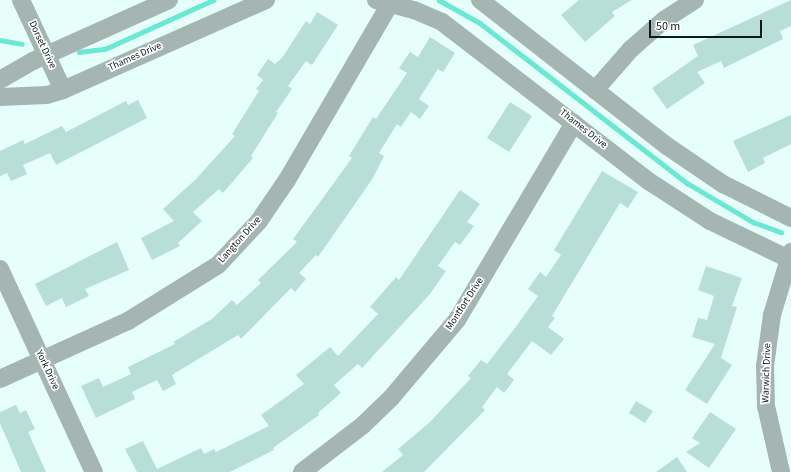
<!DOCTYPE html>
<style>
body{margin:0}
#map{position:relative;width:791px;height:472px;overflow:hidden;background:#e7fffa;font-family:"Source Sans 3",sans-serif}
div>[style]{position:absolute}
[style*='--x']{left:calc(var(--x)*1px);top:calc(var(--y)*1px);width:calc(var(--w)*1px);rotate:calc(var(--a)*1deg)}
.stream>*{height:4.5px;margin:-2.25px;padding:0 2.25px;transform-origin:2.25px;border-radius:2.25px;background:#69e8d4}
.building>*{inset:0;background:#b7dfd7}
.minor>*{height:18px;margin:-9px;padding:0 9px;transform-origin:9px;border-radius:9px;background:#a5b6b2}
span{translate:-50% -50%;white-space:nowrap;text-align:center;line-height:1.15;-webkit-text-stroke:3.5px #fff;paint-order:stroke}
.street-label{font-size:10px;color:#0c1b19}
.scale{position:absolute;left:649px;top:20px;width:113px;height:18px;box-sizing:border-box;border:2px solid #0c1b19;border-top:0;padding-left:5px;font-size:12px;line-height:14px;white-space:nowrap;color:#0c1b19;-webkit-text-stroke:3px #fff;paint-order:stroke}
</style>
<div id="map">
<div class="stream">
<div style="--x:439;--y:0;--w:47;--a:29.3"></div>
<div style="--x:480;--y:23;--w:262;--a:37.7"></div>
<div style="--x:687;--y:183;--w:77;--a:30.6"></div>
<div style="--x:753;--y:222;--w:30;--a:20"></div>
<div style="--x:0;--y:40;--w:22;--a:10"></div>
<div style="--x:79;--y:52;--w:26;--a:-7"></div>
<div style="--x:105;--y:49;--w:119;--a:-24.4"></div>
</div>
<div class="building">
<div style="clip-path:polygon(579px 0,632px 0,612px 12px,615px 16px,585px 42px,561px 15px)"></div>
<div style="clip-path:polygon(791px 0,791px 26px,780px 31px,783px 39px,724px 68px,721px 61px,697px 72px,705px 83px,667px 109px,652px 88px,698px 56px,693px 45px)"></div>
<div style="clip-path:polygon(317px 12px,338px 25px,312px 65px,306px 61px,288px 86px,292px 89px,276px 112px,278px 113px,251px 156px,253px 158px,223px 193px,219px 189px,193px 212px,202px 221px,178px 243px,180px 246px,152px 260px,141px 238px,174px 221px,163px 209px,195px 180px,235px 136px,232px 134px,259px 91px,256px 89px,263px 80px,257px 75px,268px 59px,275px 64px,282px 58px,306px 21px,310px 24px)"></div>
<div style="clip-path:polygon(430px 37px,455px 53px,443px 72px,438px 69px,419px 99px,429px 106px,420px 119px,411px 112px,401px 127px,397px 124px,379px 153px,384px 156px,373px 178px,318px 257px,316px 255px,299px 273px,306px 279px,295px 292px,291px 288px,241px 339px,238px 335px,172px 375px,176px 384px,163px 391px,157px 380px,132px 392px,135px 399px,96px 418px,81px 386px,99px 378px,103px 387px,131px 374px,128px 367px,175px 344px,173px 342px,212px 319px,232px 300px,237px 305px,261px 283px,258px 280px,297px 242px,293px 239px,352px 158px,349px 156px,373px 117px,376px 119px,407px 73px,399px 68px,410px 52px,418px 57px)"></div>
<div style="clip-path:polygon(138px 100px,147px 118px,56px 165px,50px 153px,23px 165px,27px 174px,11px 181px,7px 173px,0 176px,0 151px,23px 140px,25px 144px,62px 126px,66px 132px,126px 101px,128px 105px)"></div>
<div style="clip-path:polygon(510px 102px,532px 116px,509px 152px,487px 138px)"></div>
<div style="clip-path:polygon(791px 115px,791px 144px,763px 158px,765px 163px,748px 172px,733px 141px)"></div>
<div style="clip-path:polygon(602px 171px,638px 192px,628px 208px,620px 203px,552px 316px,555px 318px,548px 327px,564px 339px,551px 355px,532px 341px,507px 374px,514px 380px,504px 393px,497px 387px,482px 407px,485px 410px,424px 472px,382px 472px,403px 455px,398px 449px,430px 422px,471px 378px,468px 376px,481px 360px,487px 364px,515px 328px,538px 296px,528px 289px,540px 272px,546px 277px,561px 255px,554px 250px)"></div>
<div style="clip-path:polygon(460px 190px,480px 204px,467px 222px,474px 226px,460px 245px,455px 242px,438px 266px,446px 271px,430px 294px,362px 368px,358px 364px,334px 385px,341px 393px,318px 413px,319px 415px,273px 448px,274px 450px,230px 472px,137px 472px,125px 449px,143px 441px,157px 469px,201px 448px,204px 454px,214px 449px,216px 452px,269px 426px,261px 415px,304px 384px,296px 375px,330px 347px,338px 356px,378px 314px,370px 307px,396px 277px,399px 280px)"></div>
<div style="clip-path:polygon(117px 242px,129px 270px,85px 289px,89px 296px,66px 307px,62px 298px,46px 306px,35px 284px)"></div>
<div style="clip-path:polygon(706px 266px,742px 278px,732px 306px,737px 307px,721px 358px,732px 365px,707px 404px,685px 390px,715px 344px,692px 337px,698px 318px,707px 320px,714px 296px,698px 290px)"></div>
<div style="clip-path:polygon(636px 401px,653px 411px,645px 423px,629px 413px)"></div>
<div style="clip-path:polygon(16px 405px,20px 413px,26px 410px,35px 429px,28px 432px,46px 472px,21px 472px,0 423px,0 412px)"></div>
<div style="clip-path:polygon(710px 412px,736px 429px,709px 468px,686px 452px,700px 443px,692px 438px)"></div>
<div style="clip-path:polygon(677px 457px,687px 472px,656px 472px)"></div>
</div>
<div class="minor">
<div style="--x:21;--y:0;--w:99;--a:65"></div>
<div style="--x:376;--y:0;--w:39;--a:15"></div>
<div style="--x:414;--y:10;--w:30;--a:23"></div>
<div style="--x:442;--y:22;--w:262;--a:37.6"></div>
<div style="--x:650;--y:182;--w:72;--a:33"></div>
<div style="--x:710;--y:221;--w:90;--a:25.7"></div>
<div style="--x:480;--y:0;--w:237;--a:38"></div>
<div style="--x:667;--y:146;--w:68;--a:34.2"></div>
<div style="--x:723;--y:184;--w:76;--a:26.6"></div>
<div style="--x:0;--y:80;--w:38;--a:-30"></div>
<div style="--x:33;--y:61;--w:149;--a:-24.2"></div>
<div style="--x:595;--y:90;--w:55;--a:-48.7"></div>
<div style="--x:631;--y:49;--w:44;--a:-41.3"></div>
<div style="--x:664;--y:20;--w:37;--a:-33"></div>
<div style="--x:0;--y:97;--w:47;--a:-2.4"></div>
<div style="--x:47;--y:95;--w:17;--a:-17"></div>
<div style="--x:63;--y:90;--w:222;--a:-23.9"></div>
<div style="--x:0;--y:269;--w:224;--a:65.2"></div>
<div style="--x:0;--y:379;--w:141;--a:-24.4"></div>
<div style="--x:128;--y:321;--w:106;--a:-31.9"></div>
<div style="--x:218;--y:265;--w:60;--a:-47"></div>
<div style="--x:259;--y:221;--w:50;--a:-55.7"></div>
<div style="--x:287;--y:180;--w:204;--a:-59.7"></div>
<div style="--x:302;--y:472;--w:77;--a:-37.6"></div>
<div style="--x:363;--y:425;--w:39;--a:-44"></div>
<div style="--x:391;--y:398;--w:102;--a:-49.8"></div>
<div style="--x:457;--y:320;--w:229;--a:-59.3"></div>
<div style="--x:781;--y:472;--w:68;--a:-102.8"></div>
<div style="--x:766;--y:406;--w:40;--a:-91.4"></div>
<div style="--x:765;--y:366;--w:51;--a:-82.2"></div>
<div style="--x:772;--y:315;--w:66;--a:-73.2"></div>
</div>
<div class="street-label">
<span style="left:42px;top:45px;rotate:65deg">Dorset Drive</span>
<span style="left:135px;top:57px;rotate:-24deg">Thames Drive</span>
<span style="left:583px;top:129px;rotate:38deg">Thames Drive</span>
<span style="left:240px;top:240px;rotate:-48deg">Langton Drive</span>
<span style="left:465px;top:304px;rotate:-57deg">Montfort Drive</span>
<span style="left:47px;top:370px;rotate:65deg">York Drive</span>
<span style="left:767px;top:373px;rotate:-88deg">Warwich Drive</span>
</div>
<div class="scale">50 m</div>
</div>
